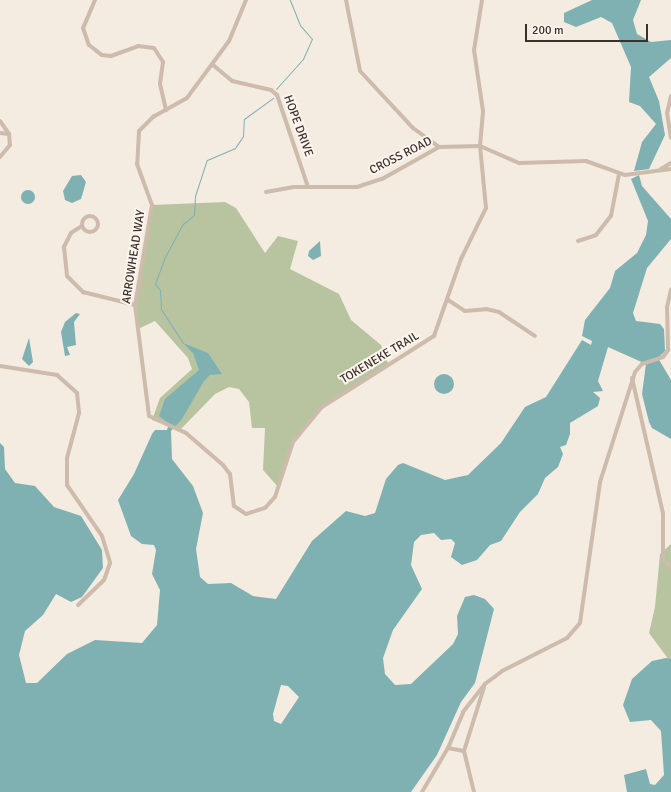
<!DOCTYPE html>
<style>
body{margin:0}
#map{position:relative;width:671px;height:792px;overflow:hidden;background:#f4ebe1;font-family:Signika,sans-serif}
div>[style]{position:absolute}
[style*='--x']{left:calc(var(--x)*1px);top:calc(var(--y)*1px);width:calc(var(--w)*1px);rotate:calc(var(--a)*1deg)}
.green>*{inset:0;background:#b8c4a0}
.water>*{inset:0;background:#7fb0b2}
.round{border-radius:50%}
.stream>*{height:1px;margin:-0.5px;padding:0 0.5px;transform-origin:0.5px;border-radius:0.5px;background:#7fb0b2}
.street>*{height:4px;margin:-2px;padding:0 2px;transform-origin:2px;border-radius:2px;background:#cdbbac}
.street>.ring{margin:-2px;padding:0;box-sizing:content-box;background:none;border:4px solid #cdbbac;border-radius:50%}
span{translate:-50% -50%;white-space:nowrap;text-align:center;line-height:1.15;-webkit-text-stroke:4px #fbf5ee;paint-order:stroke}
.street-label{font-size:12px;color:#3b302b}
.scale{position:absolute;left:525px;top:24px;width:123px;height:18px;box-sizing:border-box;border:2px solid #3b302b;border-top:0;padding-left:5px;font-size:12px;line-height:14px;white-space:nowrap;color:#3b302b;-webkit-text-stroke:3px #fbf5ee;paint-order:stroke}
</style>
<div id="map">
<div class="green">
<div style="clip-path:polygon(225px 202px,236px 208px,265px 253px,278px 236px,298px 241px,290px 269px,339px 294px,351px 320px,381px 345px,389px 366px,322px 407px,293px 442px,279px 488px,263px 470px,265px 428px,252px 428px,249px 402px,239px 389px,229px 387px,215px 394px,180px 430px,152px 420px,160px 398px,192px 369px,188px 358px,155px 321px,138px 329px,135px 305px,152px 205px)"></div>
<div style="clip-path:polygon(671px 544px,671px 659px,669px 660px,649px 633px,655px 607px,660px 554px)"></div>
</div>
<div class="water">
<div style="clip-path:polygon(592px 0,641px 0,633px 20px,637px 34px,651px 42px,671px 40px,671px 58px,649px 77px,659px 101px,665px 135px,649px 169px,634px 171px,642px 142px,656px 124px,640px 106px,629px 102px,631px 67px,612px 23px,601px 17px,576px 27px,564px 22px,564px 13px)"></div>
<div style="clip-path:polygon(evenodd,639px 175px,642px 186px,671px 219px,671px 239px,647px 268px,633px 313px,636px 321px,660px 324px,664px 329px,665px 351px,658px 358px,671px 380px,671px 439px,652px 428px,649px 422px,642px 394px,646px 364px,608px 347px,598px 381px,603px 391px,593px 392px,600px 398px,598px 406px,570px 423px,570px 434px,566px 445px,560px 447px,563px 454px,558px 467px,545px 478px,538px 494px,520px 512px,501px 541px,490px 545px,477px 560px,462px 565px,451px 557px,455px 543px,451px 539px,441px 540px,434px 533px,421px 535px,414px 542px,411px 565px,422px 589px,393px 630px,383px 658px,385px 674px,395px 685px,411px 684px,453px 644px,458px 634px,457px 616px,465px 597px,474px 595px,485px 599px,494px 609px,475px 683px,461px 702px,437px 755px,411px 792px,0 792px,0 443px,4px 447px,5px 469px,15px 483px,35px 486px,54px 507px,81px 516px,102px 550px,103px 568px,82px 597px,71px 602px,56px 594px,43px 615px,25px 631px,19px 655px,26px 683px,37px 683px,67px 654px,95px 640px,142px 643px,157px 625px,160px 590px,152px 574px,156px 550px,154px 545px,142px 544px,131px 536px,118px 500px,134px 474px,152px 434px,155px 430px,167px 430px,169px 424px,159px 416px,165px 399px,199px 370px,193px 353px,183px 343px,208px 353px,222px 374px,210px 375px,204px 381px,182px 419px,171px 431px,172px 459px,193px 486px,203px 513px,196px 549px,200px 577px,208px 584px,231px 583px,253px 596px,276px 599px,312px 541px,346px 511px,365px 516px,375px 513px,386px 479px,398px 465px,403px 463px,445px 480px,468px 475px,501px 443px,525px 407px,546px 397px,582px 340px,591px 345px,592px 341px,582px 336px,585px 320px,610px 288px,615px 271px,637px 253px,646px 235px,648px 221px,631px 179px,639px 175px,281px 685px,288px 686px,299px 697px,281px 724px,274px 721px,273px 714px,281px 685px)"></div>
<div style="clip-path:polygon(72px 176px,81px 175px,86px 182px,81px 199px,72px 203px,65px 200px,63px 191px)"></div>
<div class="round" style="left:21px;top:190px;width:14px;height:14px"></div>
<div style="clip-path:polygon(320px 241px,321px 256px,313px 260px,308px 256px,309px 251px)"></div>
<div style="clip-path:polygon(76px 313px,80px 314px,74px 322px,76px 345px,67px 347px,70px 355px,65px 356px,61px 332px,65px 322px)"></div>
<div style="clip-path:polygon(29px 338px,33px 362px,29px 366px,22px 359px)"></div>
<div class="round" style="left:434px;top:374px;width:20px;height:20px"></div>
<div style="clip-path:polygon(666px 658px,671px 659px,671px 792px,627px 792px,624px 775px,646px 769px,650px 784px,655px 785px,664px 775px,661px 731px,651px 720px,630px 722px,623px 705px,632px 679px,652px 661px)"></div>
</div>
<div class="stream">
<div style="--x:276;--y:89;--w:40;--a:-48"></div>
<div style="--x:303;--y:59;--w:22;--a:-66"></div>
<div style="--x:312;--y:39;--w:18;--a:-131"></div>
<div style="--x:300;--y:25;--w:27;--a:-112"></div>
<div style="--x:183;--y:343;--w:40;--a:-122.9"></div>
<div style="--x:161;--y:309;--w:19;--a:-93"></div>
<div style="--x:160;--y:290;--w:8;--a:-130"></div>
<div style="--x:155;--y:284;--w:27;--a:-70"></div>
<div style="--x:164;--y:259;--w:40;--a:-62"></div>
<div style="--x:183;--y:224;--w:14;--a:-39"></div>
<div style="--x:194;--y:215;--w:19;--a:-87"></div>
<div style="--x:195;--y:196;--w:38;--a:-72"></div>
<div style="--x:207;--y:160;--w:30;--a:-23"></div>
<div style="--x:235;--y:148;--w:14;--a:-56"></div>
<div style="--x:243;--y:136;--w:17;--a:-87"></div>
<div style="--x:244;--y:119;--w:36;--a:-36"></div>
</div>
<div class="street">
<div style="--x:95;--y:0;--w:30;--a:113"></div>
<div style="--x:83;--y:28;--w:18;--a:71"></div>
<div style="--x:89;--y:45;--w:16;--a:38"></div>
<div style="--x:102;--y:55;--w:9;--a:6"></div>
<div style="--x:111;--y:56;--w:29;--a:-20"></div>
<div style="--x:138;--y:46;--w:16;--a:7"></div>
<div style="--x:154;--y:48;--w:17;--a:57"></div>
<div style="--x:163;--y:62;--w:22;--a:98"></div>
<div style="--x:160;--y:84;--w:27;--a:77"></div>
<div style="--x:246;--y:0;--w:44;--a:112.5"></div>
<div style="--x:229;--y:41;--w:71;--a:126.4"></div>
<div style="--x:187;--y:98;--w:38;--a:151"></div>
<div style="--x:154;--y:116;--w:21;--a:135"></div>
<div style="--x:139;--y:131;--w:33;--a:93"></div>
<div style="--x:137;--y:164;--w:44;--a:69.9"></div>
<div style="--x:152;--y:205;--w:101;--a:99.6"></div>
<div style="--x:135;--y:305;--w:112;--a:82.8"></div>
<div style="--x:149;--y:416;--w:41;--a:24.7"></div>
<div style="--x:186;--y:433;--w:49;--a:40.9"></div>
<div style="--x:223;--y:465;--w:11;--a:52"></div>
<div style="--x:230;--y:474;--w:32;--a:83"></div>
<div style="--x:234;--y:506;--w:14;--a:34"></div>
<div style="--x:246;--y:514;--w:20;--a:-18"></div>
<div style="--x:265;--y:508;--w:15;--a:-48"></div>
<div style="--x:275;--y:497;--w:58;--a:-71.9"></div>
<div style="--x:293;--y:442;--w:45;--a:-50.4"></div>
<div style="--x:322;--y:407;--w:133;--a:-32.4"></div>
<div style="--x:434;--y:336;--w:82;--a:-70.7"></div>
<div style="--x:461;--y:259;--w:57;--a:-63.9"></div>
<div style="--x:486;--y:208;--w:62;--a:-95.5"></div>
<div style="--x:480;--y:146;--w:35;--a:-85"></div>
<div style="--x:483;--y:111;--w:62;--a:-98.4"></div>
<div style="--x:474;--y:50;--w:51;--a:-80.9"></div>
<div style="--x:346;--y:0;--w:72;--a:78.8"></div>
<div style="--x:360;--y:71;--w:78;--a:47.1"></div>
<div style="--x:413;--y:128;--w:32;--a:36"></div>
<div style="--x:213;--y:65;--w:25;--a:40"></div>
<div style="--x:232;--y:81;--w:40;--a:13"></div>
<div style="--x:271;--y:90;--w:8;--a:40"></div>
<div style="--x:277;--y:95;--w:97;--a:71.4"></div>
<div style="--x:671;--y:96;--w:17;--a:103"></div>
<div style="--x:667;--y:113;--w:25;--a:81"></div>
<div style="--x:0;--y:121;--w:16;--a:55"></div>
<div style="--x:0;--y:133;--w:9;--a:6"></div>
<div style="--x:9;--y:134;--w:11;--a:85"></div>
<div style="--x:10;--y:145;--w:16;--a:130"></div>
<div style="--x:661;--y:169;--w:12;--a:-31"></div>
<div style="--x:266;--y:192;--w:27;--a:-10"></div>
<div style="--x:293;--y:187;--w:64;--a:0"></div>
<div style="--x:357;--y:187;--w:26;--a:-18"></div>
<div style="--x:382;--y:179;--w:65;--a:-29.3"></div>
<div style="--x:439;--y:147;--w:41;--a:-1.4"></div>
<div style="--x:480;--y:146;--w:43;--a:23.6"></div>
<div style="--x:519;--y:163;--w:67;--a:-1.7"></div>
<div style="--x:586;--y:161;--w:41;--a:19.7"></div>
<div style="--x:625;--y:175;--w:46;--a:-7.4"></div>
<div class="ring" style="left:82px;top:216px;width:12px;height:12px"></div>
<div style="--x:82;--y:226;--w:13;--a:148"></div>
<div style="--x:71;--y:233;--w:16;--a:117"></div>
<div style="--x:64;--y:247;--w:29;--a:84"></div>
<div style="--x:67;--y:276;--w:23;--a:45"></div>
<div style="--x:83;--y:292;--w:54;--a:14"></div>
<div style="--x:578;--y:241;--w:19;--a:-18"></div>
<div style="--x:596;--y:235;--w:24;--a:-52"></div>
<div style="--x:611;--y:216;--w:43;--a:-79.2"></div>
<div style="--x:448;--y:300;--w:20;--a:33"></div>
<div style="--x:465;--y:311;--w:21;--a:-5"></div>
<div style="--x:486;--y:309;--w:13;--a:13"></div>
<div style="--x:499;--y:312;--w:43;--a:33.7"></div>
<div style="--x:0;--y:366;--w:58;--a:9"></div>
<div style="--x:57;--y:375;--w:27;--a:42"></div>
<div style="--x:77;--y:393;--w:20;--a:84"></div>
<div style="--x:79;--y:413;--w:47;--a:104.9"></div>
<div style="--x:67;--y:458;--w:27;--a:90"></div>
<div style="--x:67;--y:485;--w:62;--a:55.5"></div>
<div style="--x:102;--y:536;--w:28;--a:73"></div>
<div style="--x:110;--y:563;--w:18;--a:109"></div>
<div style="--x:104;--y:580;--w:36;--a:136"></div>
<div style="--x:632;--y:378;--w:139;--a:77.1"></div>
<div style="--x:663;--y:513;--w:47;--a:90"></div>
<div style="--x:663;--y:560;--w:11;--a:41"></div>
<div style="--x:448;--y:748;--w:16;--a:11"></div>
<div style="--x:422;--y:792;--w:51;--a:-59.4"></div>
<div style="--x:448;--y:748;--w:39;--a:-67"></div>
<div style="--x:463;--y:712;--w:36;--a:-52"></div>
<div style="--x:485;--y:684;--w:21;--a:-37"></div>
<div style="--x:502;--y:671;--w:73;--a:-26.9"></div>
<div style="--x:567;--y:638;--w:20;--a:-49"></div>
<div style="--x:580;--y:623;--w:142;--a:-81.9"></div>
<div style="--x:600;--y:482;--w:115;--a:-72.3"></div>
<div style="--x:635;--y:372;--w:11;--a:-49"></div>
<div style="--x:642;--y:364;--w:22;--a:-18"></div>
<div style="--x:663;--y:357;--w:9;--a:-54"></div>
<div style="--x:668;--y:350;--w:43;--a:-91.3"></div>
<div style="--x:667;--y:307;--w:18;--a:-77"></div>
<div style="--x:474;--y:792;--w:42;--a:-103.7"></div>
<div style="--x:464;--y:751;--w:67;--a:-72.6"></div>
</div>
<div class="street-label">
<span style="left:298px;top:126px;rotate:70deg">HOPE DRIVE</span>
<span style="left:401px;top:156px;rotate:-27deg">CROSS ROAD</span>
<span style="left:134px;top:257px;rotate:-81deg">ARROWHEAD WAY</span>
<span style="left:380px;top:358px;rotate:-31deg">TOKENEKE TRAIL</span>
</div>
<div class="scale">200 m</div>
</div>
